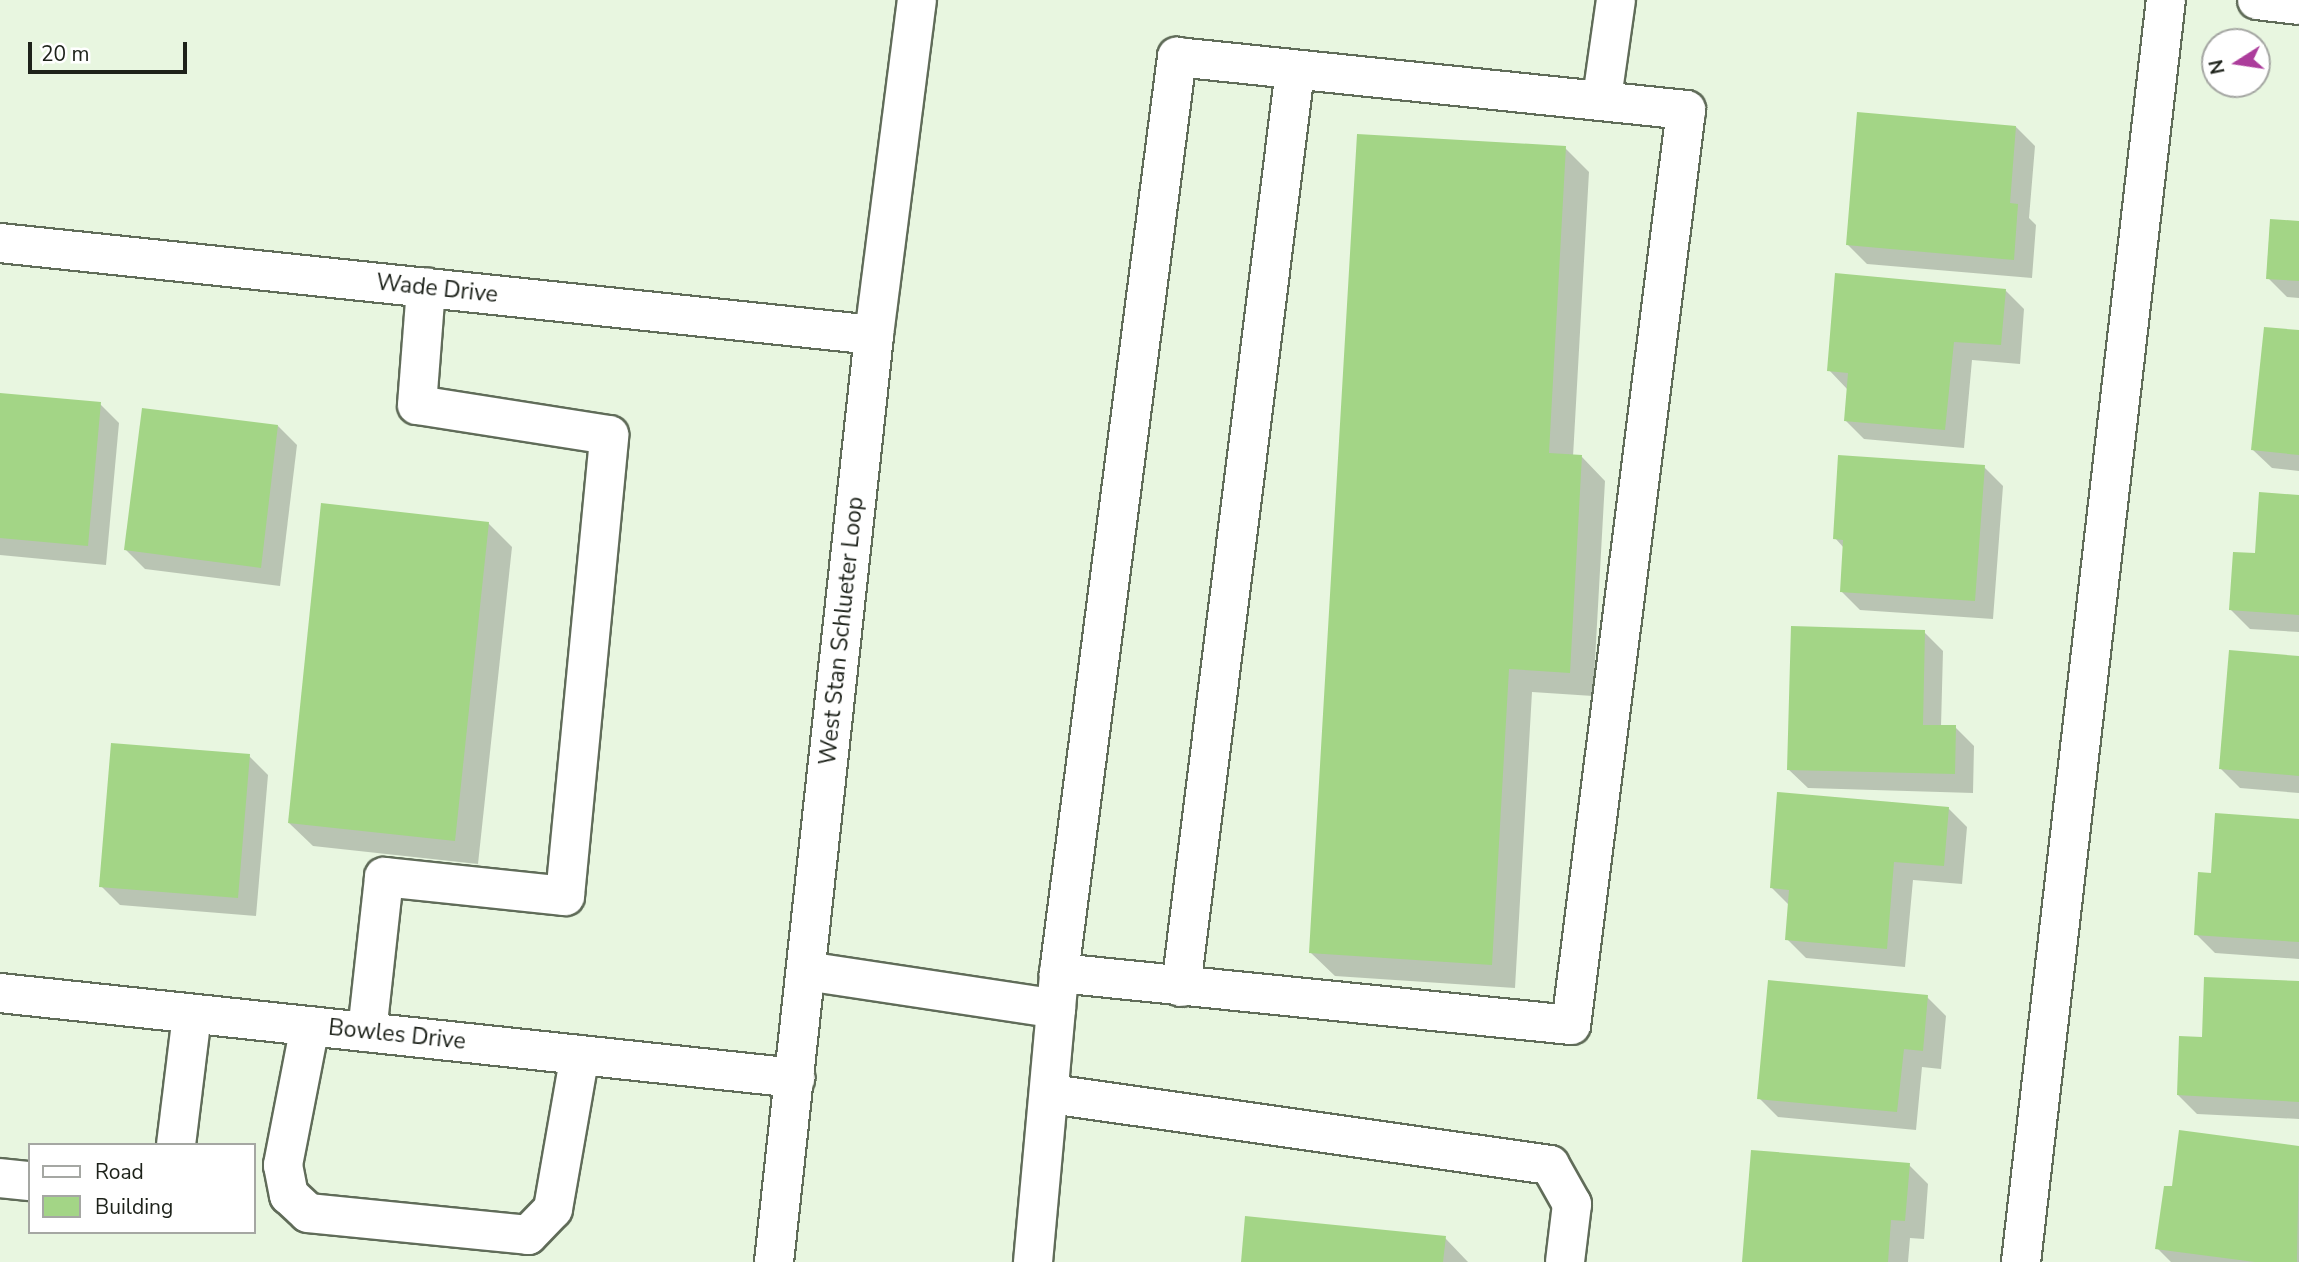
<!DOCTYPE html>
<style>
body{margin:0}
#map{position:relative;width:2299px;height:1262px;overflow:hidden;background:#e8f6e0;font-family:"Nunito Sans",sans-serif}
div>[style]{position:absolute}
[style*='--x']{left:calc(var(--x)*1px);top:calc(var(--y)*1px);width:calc(var(--w)*1px);rotate:calc(var(--a)*1deg)}
.shadow>*{inset:0;background:#0003}
.building>*{inset:0;background:#a3d586}
.roads{filter:drop-shadow(2px 0 #606c59) drop-shadow(-2px 0 #606c59) drop-shadow(0 2px #606c59) drop-shadow(0 -2px #606c59)}
.minor>*{height:38px;margin:-19px;padding:0 19px;transform-origin:19px;border-radius:19px;background:#fff}
.major>*{height:38px;margin:-19px;padding:0 19px;transform-origin:19px;border-radius:19px;background:#fff}
span{translate:-50% -50%;white-space:nowrap;text-align:center;line-height:1.15;-webkit-text-stroke:6px #fff;paint-order:stroke}
.street-label{font-size:23px;color:#1d221a}
.legend{position:absolute;left:28px;top:1143px;width:228px;height:91px;box-sizing:border-box;background:#fff;border:2px solid #a5a7a3;margin:0;padding:9px 12px;list-style:none;font-size:21px;color:#1d221a}
.legend li{display:flex;align-items:center;gap:14px;height:35px}
.legend b{width:35px;border:2px solid #a5a7a3}
.north{position:absolute;left:2201px;top:28px;width:70px;height:70px;box-sizing:border-box;background:#fff;border:2px solid #a5a7a3;border-radius:50%;rotate:258deg;font-size:19px;font-weight:700;line-height:28px;text-align:center;color:#1d221a}
.north::after{content:'';display:block;margin:auto;width:24px;height:32px;background:#ac3d9b;clip-path:polygon(50% 0,100% 100%,50% 72%,0 100%)}
.scale{position:absolute;left:28px;top:42px;width:159px;height:32px;box-sizing:border-box;border:4px solid #1d221a;border-top:0;padding-left:9px;font-size:21px;line-height:24px;white-space:nowrap;color:#1d221a;-webkit-text-stroke:5px #fff;paint-order:stroke}
</style>
<div id="map">
<div class="shadow">
<div style="clip-path:polygon(2016px 127px,2035px 146px,2029px 218px,2036px 225px,2032px 278px,1867px 264px,1848px 245px)"></div>
<div style="clip-path:polygon(1565px 148px,1589px 172px,1573px 457px,1582px 457px,1605px 481px,1593px 696px,1532px 692px,1515px 988px,1335px 976px,1311px 953px)"></div>
<div style="clip-path:polygon(2299px 223px,2299px 298px,2287px 297px,2268px 278px)"></div>
<div style="clip-path:polygon(2005px 290px,2024px 309px,2020px 364px,1972px 360px,1964px 448px,1864px 439px,1845px 420px,1848px 390px,1829px 370px)"></div>
<div style="clip-path:polygon(2299px 332px,2299px 471px,2272px 468px,2253px 450px)"></div>
<div style="clip-path:polygon(0 395px,100px 404px,119px 423px,106px 565px,0 555px)"></div>
<div style="clip-path:polygon(278px 426px,297px 445px,280px 586px,145px 569px,126px 550px)"></div>
<div style="clip-path:polygon(1984px 467px,2003px 486px,1993px 619px,1860px 610px,1841px 591px,1844px 548px,1835px 538px)"></div>
<div style="clip-path:polygon(2299px 497px,2299px 632px,2250px 629px,2231px 610px,2256px 555px)"></div>
<div style="clip-path:polygon(488px 523px,512px 547px,478px 864px,313px 846px,289px 823px)"></div>
<div style="clip-path:polygon(1924px 632px,1943px 651px,1941px 727px,1955px 727px,1974px 746px,1973px 793px,1808px 788px,1788px 769px)"></div>
<div style="clip-path:polygon(2299px 658px,2299px 793px,2240px 788px,2221px 769px)"></div>
<div style="clip-path:polygon(249px 756px,268px 775px,256px 916px,120px 905px,101px 886px)"></div>
<div style="clip-path:polygon(1948px 808px,1967px 827px,1962px 884px,1913px 880px,1905px 967px,1806px 958px,1787px 939px,1789px 905px,1771px 887px)"></div>
<div style="clip-path:polygon(2299px 820px,2299px 959px,2215px 953px,2196px 934px)"></div>
<div style="clip-path:polygon(2299px 983px,2299px 1119px,2197px 1114px,2178px 1095px,2204px 1038px)"></div>
<div style="clip-path:polygon(1927px 997px,1946px 1016px,1941px 1069px,1922px 1067px,1916px 1130px,1778px 1117px,1759px 1098px)"></div>
<div style="clip-path:polygon(2180px 1132px,2299px 1148px,2299px 1262px,2171px 1262px,2157px 1248px,2173px 1188px)"></div>
<div style="clip-path:polygon(1909px 1165px,1928px 1184px,1924px 1239px,1910px 1238px,1908px 1262px,1744px 1262px)"></div>
<div style="clip-path:polygon(1445px 1238px,1468px 1262px,1243px 1262px)"></div>
</div>
<div class="building">
<div style="clip-path:polygon(1857px 112px,2016px 126px,2010px 203px,2018px 204px,2014px 260px,1846px 245px)"></div>
<div style="clip-path:polygon(1357px 134px,1566px 146px,1549px 453px,1582px 455px,1570px 673px,1509px 669px,1492px 965px,1309px 953px)"></div>
<div style="clip-path:polygon(2270px 219px,2299px 221px,2299px 281px,2266px 279px)"></div>
<div style="clip-path:polygon(1835px 273px,2006px 289px,2001px 345px,1954px 342px,1945px 430px,1844px 421px,1848px 373px,1827px 371px)"></div>
<div style="clip-path:polygon(2264px 327px,2299px 330px,2299px 455px,2251px 450px)"></div>
<div style="clip-path:polygon(0 393px,101px 402px,88px 546px,0 538px)"></div>
<div style="clip-path:polygon(142px 408px,278px 425px,261px 568px,124px 550px)"></div>
<div style="clip-path:polygon(1838px 455px,1985px 465px,1975px 601px,1840px 592px,1843px 540px,1833px 539px)"></div>
<div style="clip-path:polygon(2259px 492px,2299px 495px,2299px 615px,2229px 610px,2233px 552px,2255px 553px)"></div>
<div style="clip-path:polygon(321px 503px,489px 522px,455px 841px,288px 823px)"></div>
<div style="clip-path:polygon(1791px 626px,1925px 630px,1923px 725px,1956px 725px,1955px 774px,1787px 770px)"></div>
<div style="clip-path:polygon(2229px 650px,2299px 656px,2299px 776px,2219px 769px)"></div>
<div style="clip-path:polygon(111px 743px,250px 754px,238px 898px,99px 887px)"></div>
<div style="clip-path:polygon(1777px 792px,1949px 807px,1944px 866px,1894px 862px,1887px 949px,1785px 940px,1789px 890px,1770px 888px)"></div>
<div style="clip-path:polygon(2215px 813px,2299px 819px,2299px 942px,2194px 935px,2198px 872px,2211px 873px)"></div>
<div style="clip-path:polygon(2204px 977px,2299px 981px,2299px 1102px,2177px 1095px,2179px 1036px,2202px 1037px)"></div>
<div style="clip-path:polygon(1768px 980px,1928px 995px,1923px 1051px,1904px 1049px,1897px 1112px,1757px 1099px)"></div>
<div style="clip-path:polygon(2179px 1130px,2299px 1146px,2297px 1262px,2255px 1262px,2155px 1249px,2164px 1186px,2172px 1186px)"></div>
<div style="clip-path:polygon(1751px 1150px,1910px 1163px,1905px 1221px,1891px 1220px,1888px 1262px,1742px 1262px)"></div>
<div style="clip-path:polygon(1245px 1216px,1446px 1236px,1443px 1262px,1241px 1262px)"></div>
</div>
<div class="roads">
<div class="minor">
<div style="--x:2257;--y:0;--w:42;--a:6.8"></div>
<div style="--x:1602;--y:98;--w:99;--a:-81.9"></div>
<div style="--x:0;--y:243;--w:879;--a:6.01"></div>
<div style="--x:806;--y:971;--w:253;--a:8.6"></div>
<div style="--x:1056;--y:1009;--w:36;--a:-85"></div>
<div style="--x:1059;--y:973;--w:924;--a:-82.66"></div>
<div style="--x:1177;--y:57;--w:512;--a:5.94"></div>
<div style="--x:1686;--y:110;--w:922;--a:97.16"></div>
<div style="--x:1571;--y:1025;--w:515;--a:-174.2"></div>
<div style="--x:1181;--y:987;--w:924;--a:-82.91"></div>
<div style="--x:0;--y:993;--w:800;--a:6.1"></div>
<div style="--x:310;--y:1026;--w:142;--a:101"></div>
<div style="--x:283;--y:1165;--w:31;--a:79"></div>
<div style="--x:289;--y:1195;--w:26;--a:43"></div>
<div style="--x:308;--y:1213;--w:221;--a:5.7"></div>
<div style="--x:528;--y:1235;--w:36;--a:-46"></div>
<div style="--x:553;--y:1209;--w:156;--a:-80.1"></div>
<div style="--x:367;--y:1032;--w:156;--a:-83.7"></div>
<div style="--x:384;--y:877;--w:182;--a:6"></div>
<div style="--x:565;--y:896;--w:463;--a:-84.5"></div>
<div style="--x:609;--y:435;--w:194;--a:-171.1"></div>
<div style="--x:417;--y:405;--w:118;--a:-85.6"></div>
<div style="--x:1051;--y:1094;--w:504;--a:8.1"></div>
<div style="--x:1550;--y:1165;--w:45;--a:60.6"></div>
<div style="--x:1572;--y:1204;--w:58;--a:96.9"></div>
<div style="--x:176;--y:1145;--w:132;--a:-83"></div>
<div style="--x:0;--y:1178;--w:30;--a:6"></div>
<div style="--x:1033;--y:1262;--w:254;--a:-84.8"></div>
<div style="--x:2021;--y:1262;--w:1270;--a:-83.45"></div>
</div>
<div class="major">
<div style="--x:774;--y:1262;--w:932;--a:-83.84"></div>
<div style="--x:874;--y:335;--w:338;--a:-82.7"></div>
</div>
</div>
<div class="street-label">
<span style="left:437px;top:289px;rotate:6deg">Wade Drive</span>
<span style="left:842px;top:631px;rotate:-84deg">West Stan Schlueter Loop</span>
<span style="left:397px;top:1035px;rotate:6deg">Bowles Drive</span>
</div>
<ul class="legend">
<li><b style="height:9px;background:#fff"></b>Road</li>
<li><b style="height:19px;background:#a3d586"></b>Building</li>
</ul>
<div class="north">N</div>
<div class="scale">20 m</div>
</div>
